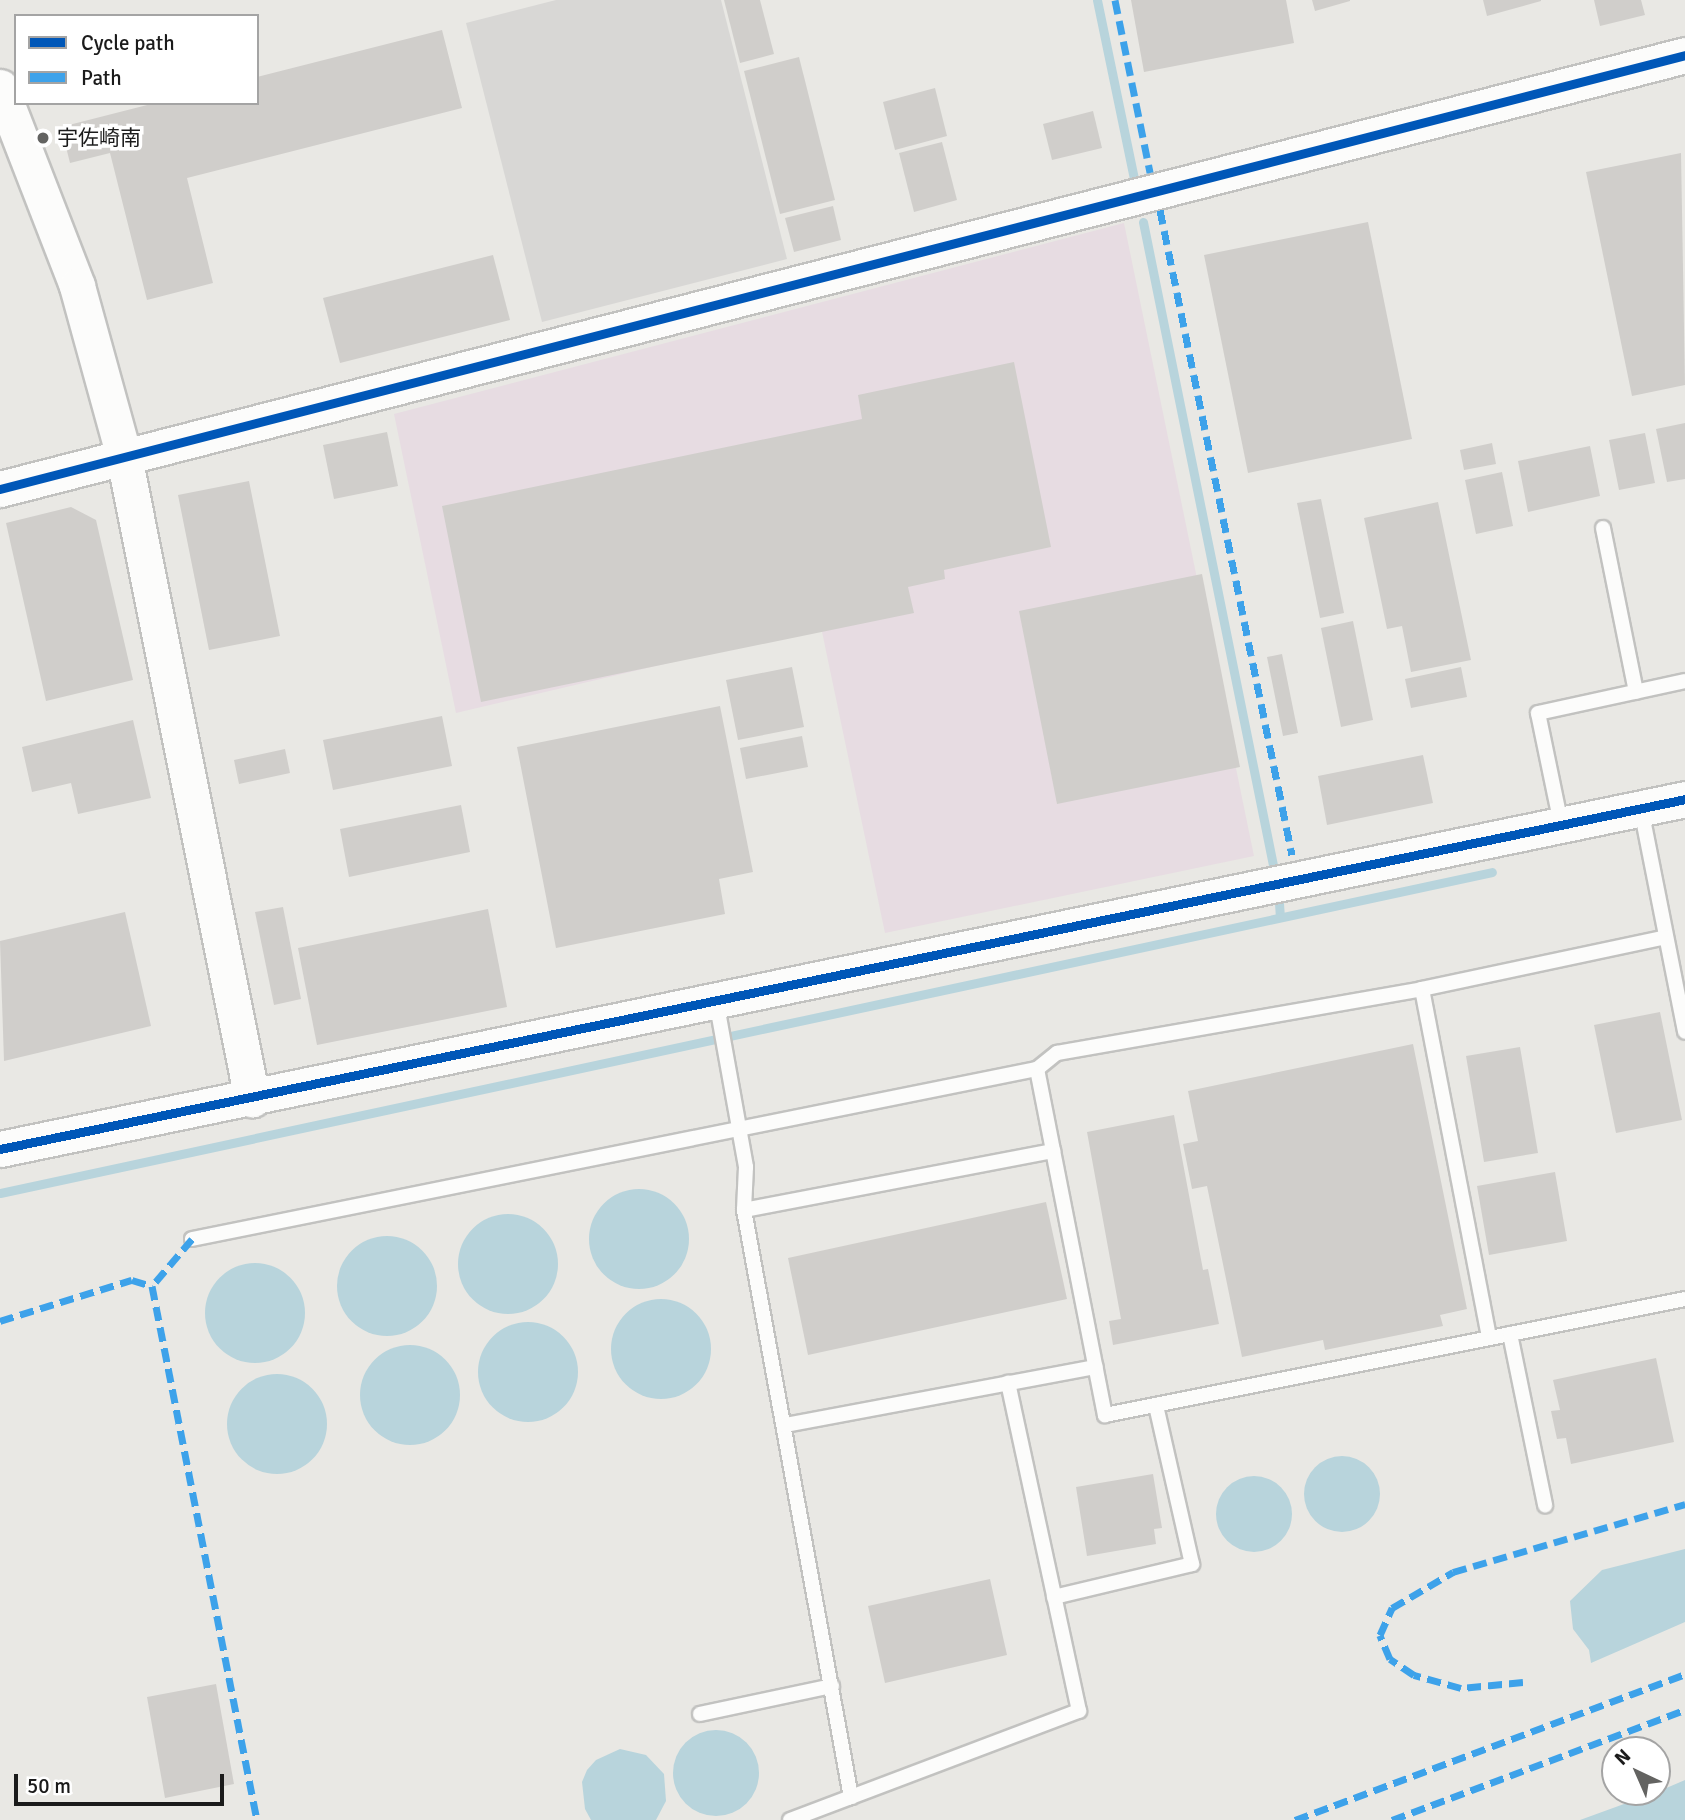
<!DOCTYPE html>
<meta charset="utf-8">
<style>
body{margin:0}
#map{position:relative;width:1685px;height:1820px;overflow:hidden;background:#e9e8e4;font-family:Signika,"Noto Sans JP",sans-serif}
div>[style]{position:absolute}
[style*='--x']{left:calc(var(--x)*1px);top:calc(var(--y)*1px);width:calc(var(--w)*1px);rotate:calc(var(--a)*1deg)}
.residential>*{inset:0;background:#d8d7d5}
.industrial>*{inset:0;background:#e7dce2}
.water>*{inset:0;background:#b8d4dc}
.round{border-radius:50%}
.stream>*{height:9px;margin:-4.5px;padding:0 4.5px;transform-origin:4.5px;border-radius:4.5px;background:#b8d4dc}
.building>*{inset:0;background:#d0cecb}
.roads{filter:drop-shadow(2px 0 #c2c2c0) drop-shadow(-2px 0 #c2c2c0) drop-shadow(0 2px #c2c2c0) drop-shadow(0 -2px #c2c2c0)}
.service>*{height:14px;margin:-7px;padding:0 7px;transform-origin:7px;border-radius:7px;background:#fcfcfb}
.tertiary>*{height:35px;margin:-17.5px;padding:0 17.5px;transform-origin:17.5px;border-radius:17.5px;background:#fcfcfb}
.quiet>*{height:7px;margin-top:-3.5px;transform-origin:0;background:repeating-linear-gradient(90deg,#3da2ea 0 14px,transparent 0 21px)}
.cycleway>*{height:9px;margin:-4.5px;padding:0 4.5px;transform-origin:4.5px;border-radius:4.5px;background:#0057b8}
.dots>*{width:19px;height:19px;translate:-50% -50%;box-sizing:border-box;border:4px solid #fff;border-radius:50%}
span{translate:-50% -50%;white-space:nowrap;text-align:center;line-height:1.15;-webkit-text-stroke:7px #fff;paint-order:stroke}
.poi-label{font-size:21px;color:#1b1b1b}
.left{translate:0 -50%;text-align:left}
.legend{position:absolute;left:14px;top:14px;width:245px;height:91px;box-sizing:border-box;background:#fff;border:2px solid #a4a4a4;margin:0;padding:9px 12px;list-style:none;font-size:21px;color:#1b1b1b}
.legend li{display:flex;align-items:center;gap:14px;height:35px}
.legend b{width:35px;border:2px solid #a4a4a4}
.north{position:absolute;left:1601px;top:1736px;width:70px;height:70px;box-sizing:border-box;background:#fff;border:2px solid #a4a4a4;border-radius:50%;rotate:316deg;font-size:19px;font-weight:700;line-height:28px;text-align:center;color:#1b1b1b}
.north::after{content:'';display:block;margin:auto;width:24px;height:32px;background:#636361;clip-path:polygon(50% 0,100% 100%,50% 72%,0 100%)}
.scale{position:absolute;left:14px;top:1774px;width:210px;height:32px;box-sizing:border-box;border:4px solid #1b1b1b;border-top:0;padding-left:9px;font-size:21px;line-height:24px;white-space:nowrap;color:#1b1b1b;-webkit-text-stroke:5px #fff;paint-order:stroke}
</style>
<div id="map">
<div class="residential">
<div style="clip-path:polygon(556px 0,721px 0,787px 259px,542px 322px,466px 23px)"></div>
</div>
<div class="industrial">
<div style="clip-path:polygon(1124px 223px,1254px 856px,885px 933px,821px 627px,456px 713px,394px 414px)"></div>
</div>
<div class="water">
<div class="round" style="left:589px;top:1189px;width:100px;height:100px"></div>
<div class="round" style="left:458px;top:1214px;width:100px;height:100px"></div>
<div class="round" style="left:337px;top:1236px;width:100px;height:100px"></div>
<div class="round" style="left:205px;top:1263px;width:100px;height:100px"></div>
<div class="round" style="left:611px;top:1299px;width:100px;height:100px"></div>
<div class="round" style="left:478px;top:1322px;width:100px;height:100px"></div>
<div class="round" style="left:360px;top:1345px;width:100px;height:100px"></div>
<div class="round" style="left:227px;top:1374px;width:100px;height:100px"></div>
<div class="round" style="left:1304px;top:1456px;width:76px;height:76px"></div>
<div class="round" style="left:1216px;top:1476px;width:76px;height:76px"></div>
<div style="clip-path:polygon(1685px 1549px,1685px 1622px,1591px 1663px,1589px 1650px,1573px 1629px,1570px 1601px,1602px 1570px)"></div>
<div class="round" style="left:673px;top:1730px;width:86px;height:86px"></div>
<div style="clip-path:polygon(620px 1749px,646px 1755px,664px 1774px,666px 1801px,656px 1820px,591px 1820px,585px 1809px,582px 1782px,587px 1770px,596px 1760px)"></div>
<div style="clip-path:polygon(1685px 1780px,1685px 1820px,1580px 1820px,1657px 1792px)"></div>
</div>
<div class="stream">
<div style="--x:1097;--y:0;--w:182;--a:78.3"></div>
<div style="--x:1143;--y:222;--w:666;--a:78.57"></div>
<div style="--x:1278;--y:889;--w:27;--a:86"></div>
<div style="--x:0;--y:1193;--w:1526;--a:-12.14"></div>
</div>
<div class="building">
<div style="clip-path:polygon(724px 0,760px 0,774px 54px,740px 63px)"></div>
<div style="clip-path:polygon(1131px 0,1286px 0,1294px 43px,1144px 72px)"></div>
<div style="clip-path:polygon(1312px 0,1350px 0,1350px 1px,1315px 11px)"></div>
<div style="clip-path:polygon(1483px 0,1541px 0,1541px 1px,1487px 16px)"></div>
<div style="clip-path:polygon(1594px 0,1641px 0,1645px 15px,1600px 26px)"></div>
<div style="clip-path:polygon(442px 30px,462px 108px,187px 178px,213px 283px,147px 300px,110px 153px,70px 163px,61px 127px,155px 103px,257px 103px,257px 77px)"></div>
<div style="clip-path:polygon(799px 57px,835px 200px,780px 214px,744px 71px)"></div>
<div style="clip-path:polygon(935px 88px,947px 136px,895px 150px,883px 102px)"></div>
<div style="clip-path:polygon(1093px 111px,1102px 148px,1052px 160px,1043px 124px)"></div>
<div style="clip-path:polygon(942px 142px,957px 200px,914px 212px,899px 153px)"></div>
<div style="clip-path:polygon(1681px 153px,1685px 385px,1632px 396px,1586px 172px)"></div>
<div style="clip-path:polygon(833px 206px,841px 240px,794px 252px,785px 218px)"></div>
<div style="clip-path:polygon(1368px 222px,1412px 439px,1248px 473px,1204px 255px)"></div>
<div style="clip-path:polygon(493px 255px,510px 320px,340px 363px,323px 298px)"></div>
<div style="clip-path:polygon(1014px 362px,1051px 547px,944px 570px,945px 579px,908px 587px,914px 613px,481px 702px,442px 506px,862px 419px,858px 395px)"></div>
<div style="clip-path:polygon(1685px 423px,1685px 479px,1667px 482px,1656px 429px)"></div>
<div style="clip-path:polygon(387px 432px,398px 486px,334px 499px,323px 445px)"></div>
<div style="clip-path:polygon(1645px 433px,1655px 483px,1619px 490px,1609px 440px)"></div>
<div style="clip-path:polygon(1492px 443px,1496px 464px,1464px 470px,1460px 450px)"></div>
<div style="clip-path:polygon(1590px 446px,1600px 496px,1528px 512px,1518px 461px)"></div>
<div style="clip-path:polygon(1502px 472px,1513px 526px,1476px 534px,1465px 480px)"></div>
<div style="clip-path:polygon(249px 481px,280px 636px,209px 650px,178px 495px)"></div>
<div style="clip-path:polygon(1321px 499px,1344px 613px,1320px 618px,1297px 503px)"></div>
<div style="clip-path:polygon(1438px 502px,1471px 660px,1411px 672px,1402px 626px,1387px 629px,1364px 518px)"></div>
<div style="clip-path:polygon(71px 507px,96px 520px,133px 680px,46px 701px,6px 523px)"></div>
<div style="clip-path:polygon(1202px 574px,1240px 767px,1057px 804px,1019px 611px)"></div>
<div style="clip-path:polygon(1353px 621px,1373px 720px,1341px 727px,1321px 628px)"></div>
<div style="clip-path:polygon(1282px 654px,1298px 733px,1283px 736px,1267px 657px)"></div>
<div style="clip-path:polygon(792px 667px,804px 727px,738px 740px,726px 680px)"></div>
<div style="clip-path:polygon(1461px 667px,1467px 697px,1411px 708px,1405px 679px)"></div>
<div style="clip-path:polygon(720px 706px,753px 872px,719px 879px,725px 914px,556px 948px,517px 747px)"></div>
<div style="clip-path:polygon(442px 716px,452px 766px,333px 790px,323px 740px)"></div>
<div style="clip-path:polygon(133px 720px,151px 798px,78px 814px,71px 783px,32px 792px,22px 747px)"></div>
<div style="clip-path:polygon(802px 736px,808px 767px,746px 779px,740px 748px)"></div>
<div style="clip-path:polygon(285px 749px,290px 773px,239px 784px,234px 760px)"></div>
<div style="clip-path:polygon(1423px 755px,1433px 803px,1327px 825px,1318px 776px)"></div>
<div style="clip-path:polygon(461px 805px,470px 852px,349px 877px,340px 829px)"></div>
<div style="clip-path:polygon(283px 907px,301px 999px,274px 1005px,255px 912px)"></div>
<div style="clip-path:polygon(488px 909px,507px 1007px,317px 1045px,298px 948px)"></div>
<div style="clip-path:polygon(125px 912px,151px 1026px,4px 1061px,0 941px)"></div>
<div style="clip-path:polygon(1660px 1012px,1682px 1120px,1616px 1133px,1594px 1025px)"></div>
<div style="clip-path:polygon(1413px 1044px,1467px 1309px,1440px 1315px,1443px 1326px,1325px 1350px,1323px 1340px,1242px 1357px,1207px 1186px,1192px 1189px,1183px 1144px,1198px 1141px,1188px 1091px)"></div>
<div style="clip-path:polygon(1520px 1047px,1538px 1153px,1484px 1162px,1466px 1056px)"></div>
<div style="clip-path:polygon(1174px 1115px,1203px 1270px,1208px 1269px,1219px 1324px,1113px 1345px,1109px 1321px,1121px 1319px,1087px 1132px)"></div>
<div style="clip-path:polygon(1555px 1172px,1567px 1241px,1489px 1255px,1477px 1186px)"></div>
<div style="clip-path:polygon(1046px 1202px,1067px 1299px,808px 1355px,788px 1258px)"></div>
<div style="clip-path:polygon(1656px 1358px,1674px 1442px,1571px 1464px,1566px 1438px,1557px 1439px,1551px 1411px,1560px 1410px,1553px 1380px)"></div>
<div style="clip-path:polygon(1153px 1474px,1162px 1528px,1154px 1529px,1156px 1544px,1087px 1556px,1076px 1487px)"></div>
<div style="clip-path:polygon(990px 1579px,1007px 1655px,885px 1683px,868px 1606px)"></div>
<div style="clip-path:polygon(216px 1684px,234px 1784px,165px 1798px,147px 1697px)"></div>
</div>
<div class="roads">
<div class="service">
<div style="--x:1603;--y:528;--w:167;--a:78.6"></div>
<div style="--x:1641;--y:809;--w:227;--a:78.8"></div>
<div style="--x:1561;--y:824;--w:113;--a:-101.7"></div>
<div style="--x:1538;--y:713;--w:150;--a:-12.3"></div>
<div style="--x:1422;--y:989;--w:355;--a:79.1"></div>
<div style="--x:716;--y:1000;--w:170;--a:79.8"></div>
<div style="--x:746;--y:1167;--w:43;--a:92.7"></div>
<div style="--x:744;--y:1210;--w:597;--a:79.67"></div>
<div style="--x:1037;--y:1069;--w:353;--a:78.9"></div>
<div style="--x:1105;--y:1415;--w:591;--a:-11.31"></div>
<div style="--x:744;--y:1210;--w:315;--a:-10.8"></div>
<div style="--x:192;--y:1239;--w:862;--a:-11.38"></div>
<div style="--x:1037;--y:1069;--w:26;--a:-39"></div>
<div style="--x:1057;--y:1053;--w:371;--a:-9.9"></div>
<div style="--x:1422;--y:989;--w:249;--a:-12"></div>
<div style="--x:1510;--y:1334;--w:175;--a:78.4"></div>
<div style="--x:785;--y:1425;--w:316;--a:-10.6"></div>
<div style="--x:1054;--y:1597;--w:142;--a:-13.4"></div>
<div style="--x:1192;--y:1564;--w:163;--a:-102.8"></div>
<div style="--x:700;--y:1714;--w:135;--a:-12"></div>
<div style="--x:790;--y:1820;--w:309;--a:-20.7"></div>
<div style="--x:1079;--y:1711;--w:336;--a:-102.2"></div>
</div>
<div class="tertiary">
<div style="--x:0;--y:87;--w:213;--a:68.8"></div>
<div style="--x:77;--y:286;--w:177;--a:74.6"></div>
<div style="--x:124;--y:457;--w:655;--a:78.72"></div>
<div style="--x:0;--y:489;--w:1740;--a:-14.44"></div>
<div style="--x:0;--y:1149;--w:1721;--a:-11.73"></div>
</div>
</div>
<div class="quiet">
<div style="--x:1115;--y:0;--w:176;--a:78.5"></div>
<div style="--x:1160;--y:210;--w:658;--a:78.43"></div>
<div style="--x:192;--y:1239;--w:62;--a:130.4"></div>
<div style="--x:152;--y:1286;--w:544;--a:78.88"></div>
<div style="--x:0;--y:1321;--w:138;--a:-17.3"></div>
<div style="--x:132;--y:1280;--w:21;--a:17"></div>
<div style="--x:1523;--y:1682;--w:62;--a:174.5"></div>
<div style="--x:1461;--y:1688;--w:49;--a:-164.5"></div>
<div style="--x:1414;--y:1675;--w:29;--a:-146"></div>
<div style="--x:1390;--y:1659;--w:26;--a:-113"></div>
<div style="--x:1380;--y:1635;--w:30;--a:-66"></div>
<div style="--x:1392;--y:1608;--w:71;--a:-30.5"></div>
<div style="--x:1453;--y:1572;--w:242;--a:-16.3"></div>
<div style="--x:1295;--y:1820;--w:416;--a:-20.5"></div>
<div style="--x:1392;--y:1820;--w:313;--a:-20.6"></div>
</div>
<div class="cycleway">
<div style="--x:0;--y:489;--w:1740;--a:-14.44"></div>
<div style="--x:0;--y:1149;--w:1721;--a:-11.73"></div>
</div>
<div class="dots">
<div style="left:43px;top:138px;background:#636361"></div>
</div>
<div class="poi-label">
<span class="left" style="left:57px;top:138px">宇佐崎南</span>
</div>
<ul class="legend">
<li><b style="height:9px;background:#0057b8"></b>Cycle path</li>
<li><b style="height:9px;background:#3da2ea"></b>Path</li>
</ul>
<div class="north">N</div>
<div class="scale">50 m</div>
</div>
